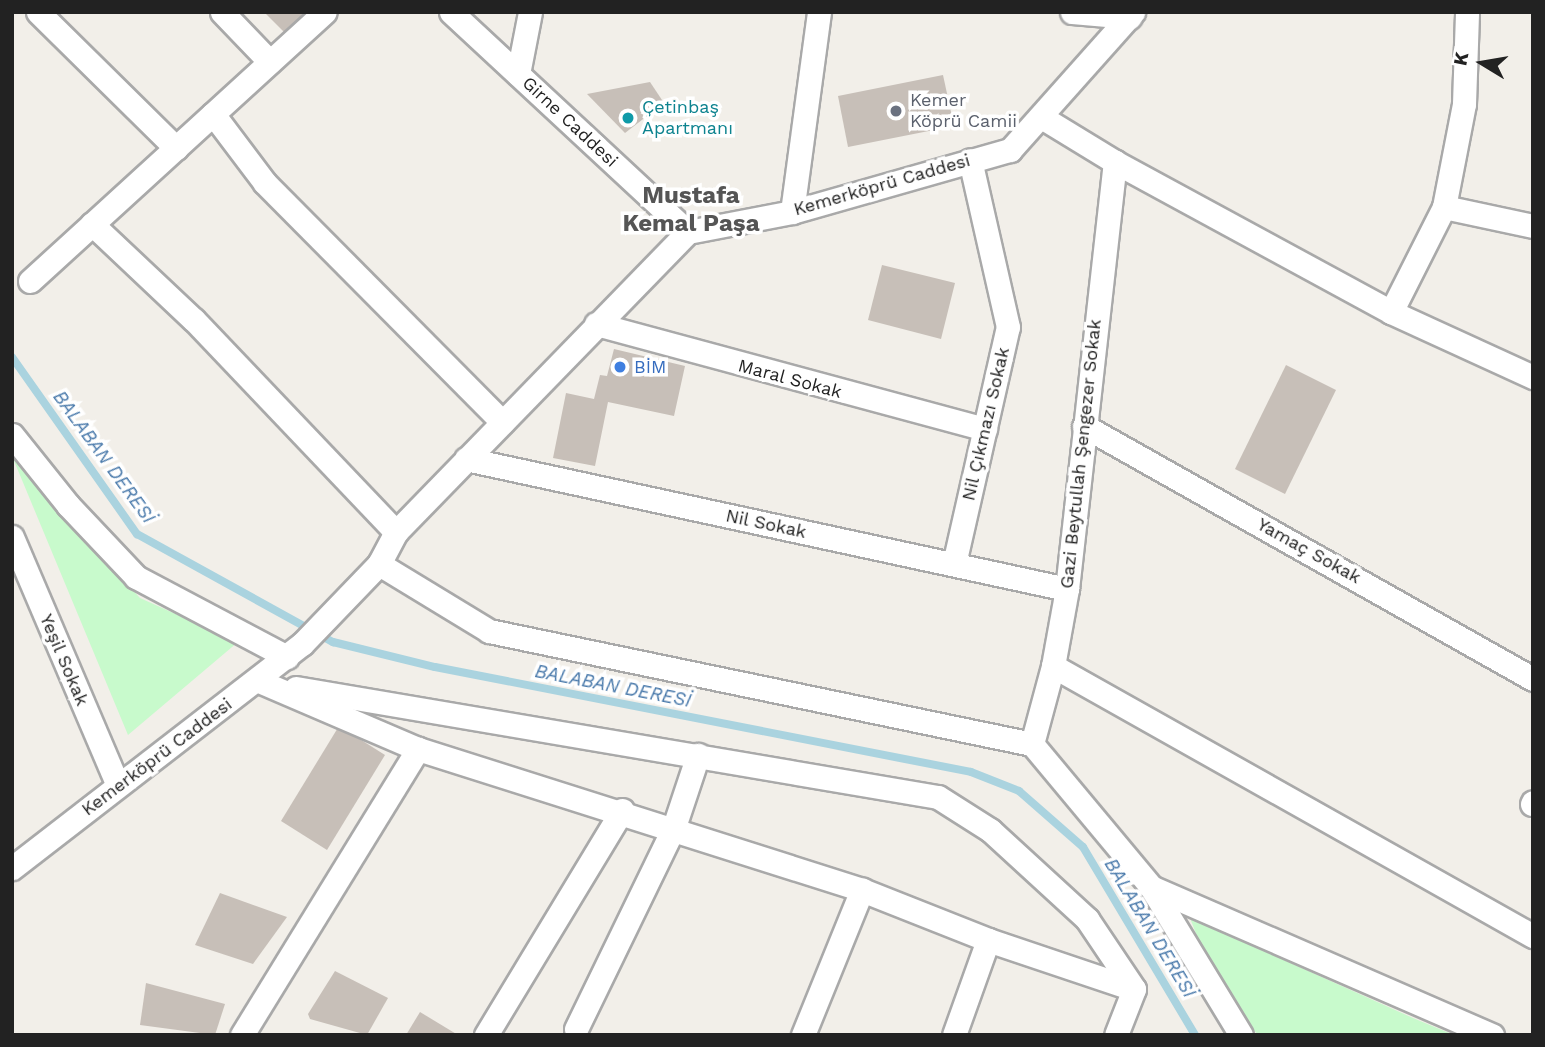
<!DOCTYPE html>
<meta charset="utf-8">
<style>
body{margin:0}
#map{position:relative;width:1545px;height:1047px;overflow:hidden;background:#f2efe9;font-family:"Work Sans",sans-serif}
div>[style]{position:absolute}
[style*='--x']{left:calc(var(--x)*1px);top:calc(var(--y)*1px);width:calc(var(--w)*1px);rotate:calc(var(--a)*1deg)}
.park>*{inset:0;background:#c8facc}
.stream>*{height:8px;margin:-4px;padding:0 4px;transform-origin:4px;border-radius:4px;background:#aad3df}
.building>*{inset:0;background:#c7bfb8}
.roads{filter:drop-shadow(2px 0 #a9a9a9) drop-shadow(-2px 0 #a9a9a9) drop-shadow(0 2px #a9a9a9) drop-shadow(0 -2px #a9a9a9)}
.street>*{height:23px;margin:-11.5px;padding:0 11.5px;transform-origin:11.5px;border-radius:11.5px;background:#fff}
.dots>*{width:19px;height:19px;translate:-50% -50%;box-sizing:border-box;border:4px solid #fff;border-radius:50%}
span{translate:-50% -50%;white-space:nowrap;text-align:center;line-height:1.15;-webkit-text-stroke:7px #fff;paint-order:stroke}
.worship-label{font-size:18px;color:#5b616d}
.left{translate:0 -50%;text-align:left}
.culture-label{font-size:18px;color:#0d838f}
.street-label{font-size:18px;color:#222}
.shop-label{font-size:18px;color:#366cbe}
.water-label{font-size:19px;color:#4a7aab;font-style:italic}
.district-label{font-size:24px;color:#555;font-weight:700}
.frame{position:absolute;inset:0;border:14px solid #222;pointer-events:none}
.north{position:absolute;left:1447px;top:28px;width:70px;height:70px;-webkit-text-stroke:5px #fff;paint-order:stroke;rotate:281deg;font-size:19px;font-weight:700;line-height:28px;text-align:center;color:#222}
.north::after{content:'';display:block;margin:auto;width:24px;height:32px;background:#222;clip-path:polygon(50% 0,100% 100%,50% 72%,0 100%)}
</style>
<div id="map">
<div class="park">
<div style="clip-path:polygon(12px 456px,140px 598px,238px 642px,128px 735px)"></div>
<div style="clip-path:polygon(1190px 918px,1413px 1018px,1454px 1035px,1259px 1035px,1247px 1025px,1212px 975px)"></div>
</div>
<div class="stream">
<div style="--x:12;--y:357;--w:217;--a:54.8"></div>
<div style="--x:137;--y:534;--w:224;--a:28.9"></div>
<div style="--x:333;--y:642;--w:105;--a:13.8"></div>
<div style="--x:435;--y:667;--w:546;--a:11.08"></div>
<div style="--x:971;--y:772;--w:52;--a:21.6"></div>
<div style="--x:1019;--y:791;--w:85;--a:41.2"></div>
<div style="--x:1083;--y:847;--w:219;--a:59.2"></div>
</div>
<div class="building">
<div style="clip-path:polygon(264px 12px,312px 12px,288px 36px)"></div>
<div style="clip-path:polygon(943px 75px,954px 126px,848px 147px,838px 96px)"></div>
<div style="clip-path:polygon(650px 82px,664px 103px,625px 133px,587px 94px)"></div>
<div style="clip-path:polygon(882px 265px,955px 283px,941px 339px,868px 320px)"></div>
<div style="clip-path:polygon(614px 349px,685px 366px,674px 416px,608px 402px,595px 466px,553px 458px,566px 393px,594px 399px,600px 375px,607px 376px)"></div>
<div style="clip-path:polygon(1286px 365px,1336px 390px,1285px 494px,1235px 469px)"></div>
<div style="clip-path:polygon(339px 726px,385px 755px,327px 850px,281px 821px)"></div>
<div style="clip-path:polygon(220px 893px,287px 917px,253px 964px,195px 945px)"></div>
<div style="clip-path:polygon(335px 971px,388px 998px,367px 1035px,310px 1019px,308px 1014px)"></div>
<div style="clip-path:polygon(146px 983px,225px 1004px,215px 1035px,140px 1025px)"></div>
<div style="clip-path:polygon(420px 1012px,458px 1035px,406px 1035px)"></div>
</div>
<div class="roads">
<div class="street">
<div style="--x:38;--y:12;--w:194;--a:44.6"></div>
<div style="--x:222;--y:12;--w:69;--a:46.2"></div>
<div style="--x:451;--y:12;--w:323;--a:42.9"></div>
<div style="--x:1072;--y:12;--w:58;--a:4.9"></div>
<div style="--x:518;--y:74;--w:63;--a:-79"></div>
<div style="--x:213;--y:114;--w:86;--a:53"></div>
<div style="--x:265;--y:183;--w:337;--a:45.2"></div>
<div style="--x:1043;--y:118;--w:84;--a:31.4"></div>
<div style="--x:1115;--y:162;--w:314;--a:28.5"></div>
<div style="--x:1391;--y:312;--w:156;--a:24.6"></div>
<div style="--x:1444;--y:207;--w:91;--a:12.1"></div>
<div style="--x:792;--y:212;--w:202;--a:-82.3"></div>
<div style="--x:92;--y:224;--w:140;--a:43.3"></div>
<div style="--x:194;--y:320;--w:293;--a:46.4"></div>
<div style="--x:30;--y:281;--w:399;--a:-42.4"></div>
<div style="--x:1391;--y:312;--w:118;--a:-63.2"></div>
<div style="--x:1444;--y:207;--w:105;--a:-79"></div>
<div style="--x:1464;--y:104;--w:92;--a:-88.1"></div>
<div style="--x:596;--y:324;--w:403;--a:15.1"></div>
<div style="--x:1084;--y:426;--w:515;--a:29.4"></div>
<div style="--x:12;--y:435;--w:90;--a:51.3"></div>
<div style="--x:68;--y:505;--w:99;--a:46.6"></div>
<div style="--x:136;--y:577;--w:171;--a:27.9"></div>
<div style="--x:466;--y:459;--w:615;--a:12.21"></div>
<div style="--x:12;--y:537;--w:267;--a:66.9"></div>
<div style="--x:379;--y:564;--w:129;--a:31.3"></div>
<div style="--x:489;--y:631;--w:555;--a:11.76"></div>
<div style="--x:1032;--y:744;--w:186;--a:50.2"></div>
<div style="--x:1151;--y:887;--w:372;--a:23.5"></div>
<div style="--x:954;--y:564;--w:243;--a:-77.2"></div>
<div style="--x:1008;--y:327;--w:171;--a:-102.8"></div>
<div style="--x:1053;--y:666;--w:551;--a:29.36"></div>
<div style="--x:259;--y:681;--w:173;--a:23.2"></div>
<div style="--x:418;--y:749;--w:466;--a:17.6"></div>
<div style="--x:862;--y:890;--w:136;--a:21.6"></div>
<div style="--x:988;--y:940;--w:154;--a:18.6"></div>
<div style="--x:1134;--y:989;--w:49;--a:111.4"></div>
<div style="--x:296;--y:688;--w:651;--a:9.64"></div>
<div style="--x:938;--y:797;--w:62;--a:32.4"></div>
<div style="--x:990;--y:830;--w:132;--a:42.5"></div>
<div style="--x:1087;--y:919;--w:84;--a:56.1"></div>
<div style="--x:1032;--y:744;--w:81;--a:-74.9"></div>
<div style="--x:1053;--y:666;--w:78;--a:-79.7"></div>
<div style="--x:1067;--y:589;--w:430;--a:-83.6"></div>
<div style="--x:1532;--y:804;--w:2;--a:-63"></div>
<div style="--x:12;--y:868;--w:366;--a:-37.7"></div>
<div style="--x:302;--y:644;--w:111;--a:-46.1"></div>
<div style="--x:379;--y:564;--w:36;--a:-62"></div>
<div style="--x:396;--y:532;--w:419;--a:-45.8"></div>
<div style="--x:688;--y:232;--w:106;--a:-10.9"></div>
<div style="--x:792;--y:212;--w:227;--a:-15.9"></div>
<div style="--x:1010;--y:150;--w:185;--a:-48.3"></div>
<div style="--x:1151;--y:887;--w:173;--a:58.7"></div>
<div style="--x:576;--y:1029;--w:225;--a:-64.1"></div>
<div style="--x:674;--y:827;--w:76;--a:-71.6"></div>
<div style="--x:242;--y:1035;--w:336;--a:-58.4"></div>
<div style="--x:486;--y:1035;--w:263;--a:-58.8"></div>
<div style="--x:803;--y:1035;--w:157;--a:-67.9"></div>
<div style="--x:954;--y:1035;--w:101;--a:-70.3"></div>
</div>
</div>
<div class="dots">
<div style="left:896px;top:111px;background:#6b7280"></div>
<div style="left:628px;top:118px;background:#0f9aa8"></div>
<div style="left:620px;top:367px;background:#3f7fe0"></div>
</div>
<div class="worship-label">
<span class="left" style="left:910px;top:111px">Kemer<br>Köprü Camii</span>
</div>
<div class="culture-label">
<span class="left" style="left:642px;top:118px">Çetinbaş<br>Apartmanı</span>
</div>
<div class="street-label">
<span style="left:570px;top:122px;rotate:43deg">Girne Caddesi</span>
<span style="left:882px;top:185px;rotate:-16deg">Kemerköprü Caddesi</span>
<span style="left:790px;top:379px;rotate:15deg">Maral Sokak</span>
<span style="left:986px;top:424px;rotate:-77deg">Nil Çıkmazı Sokak</span>
<span style="left:1081px;top:454px;rotate:-84deg">Gazi Beytullah Şengezer Sokak</span>
<span style="left:766px;top:524px;rotate:12deg">Nil Sokak</span>
<span style="left:1309px;top:551px;rotate:29deg">Yamaç Sokak</span>
<span style="left:64px;top:660px;rotate:67deg">Yeşil Sokak</span>
<span style="left:157px;top:757px;rotate:-37deg">Kemerköprü Caddesi</span>
</div>
<div class="shop-label">
<span class="left" style="left:634px;top:367px">BİM</span>
</div>
<div class="water-label">
<span style="left:104px;top:457px;rotate:54deg">BALABAN DERESİ</span>
<span style="left:613px;top:686px;rotate:11deg">BALABAN DERESİ</span>
<span style="left:1150px;top:928px;rotate:59deg">BALABAN DERESİ</span>
</div>
<div class="district-label">
<span style="left:691px;top:210px">Mustafa<br>Kemal Paşa</span>
</div>
<div class="frame"></div>
<div class="north">K</div>
</div>
